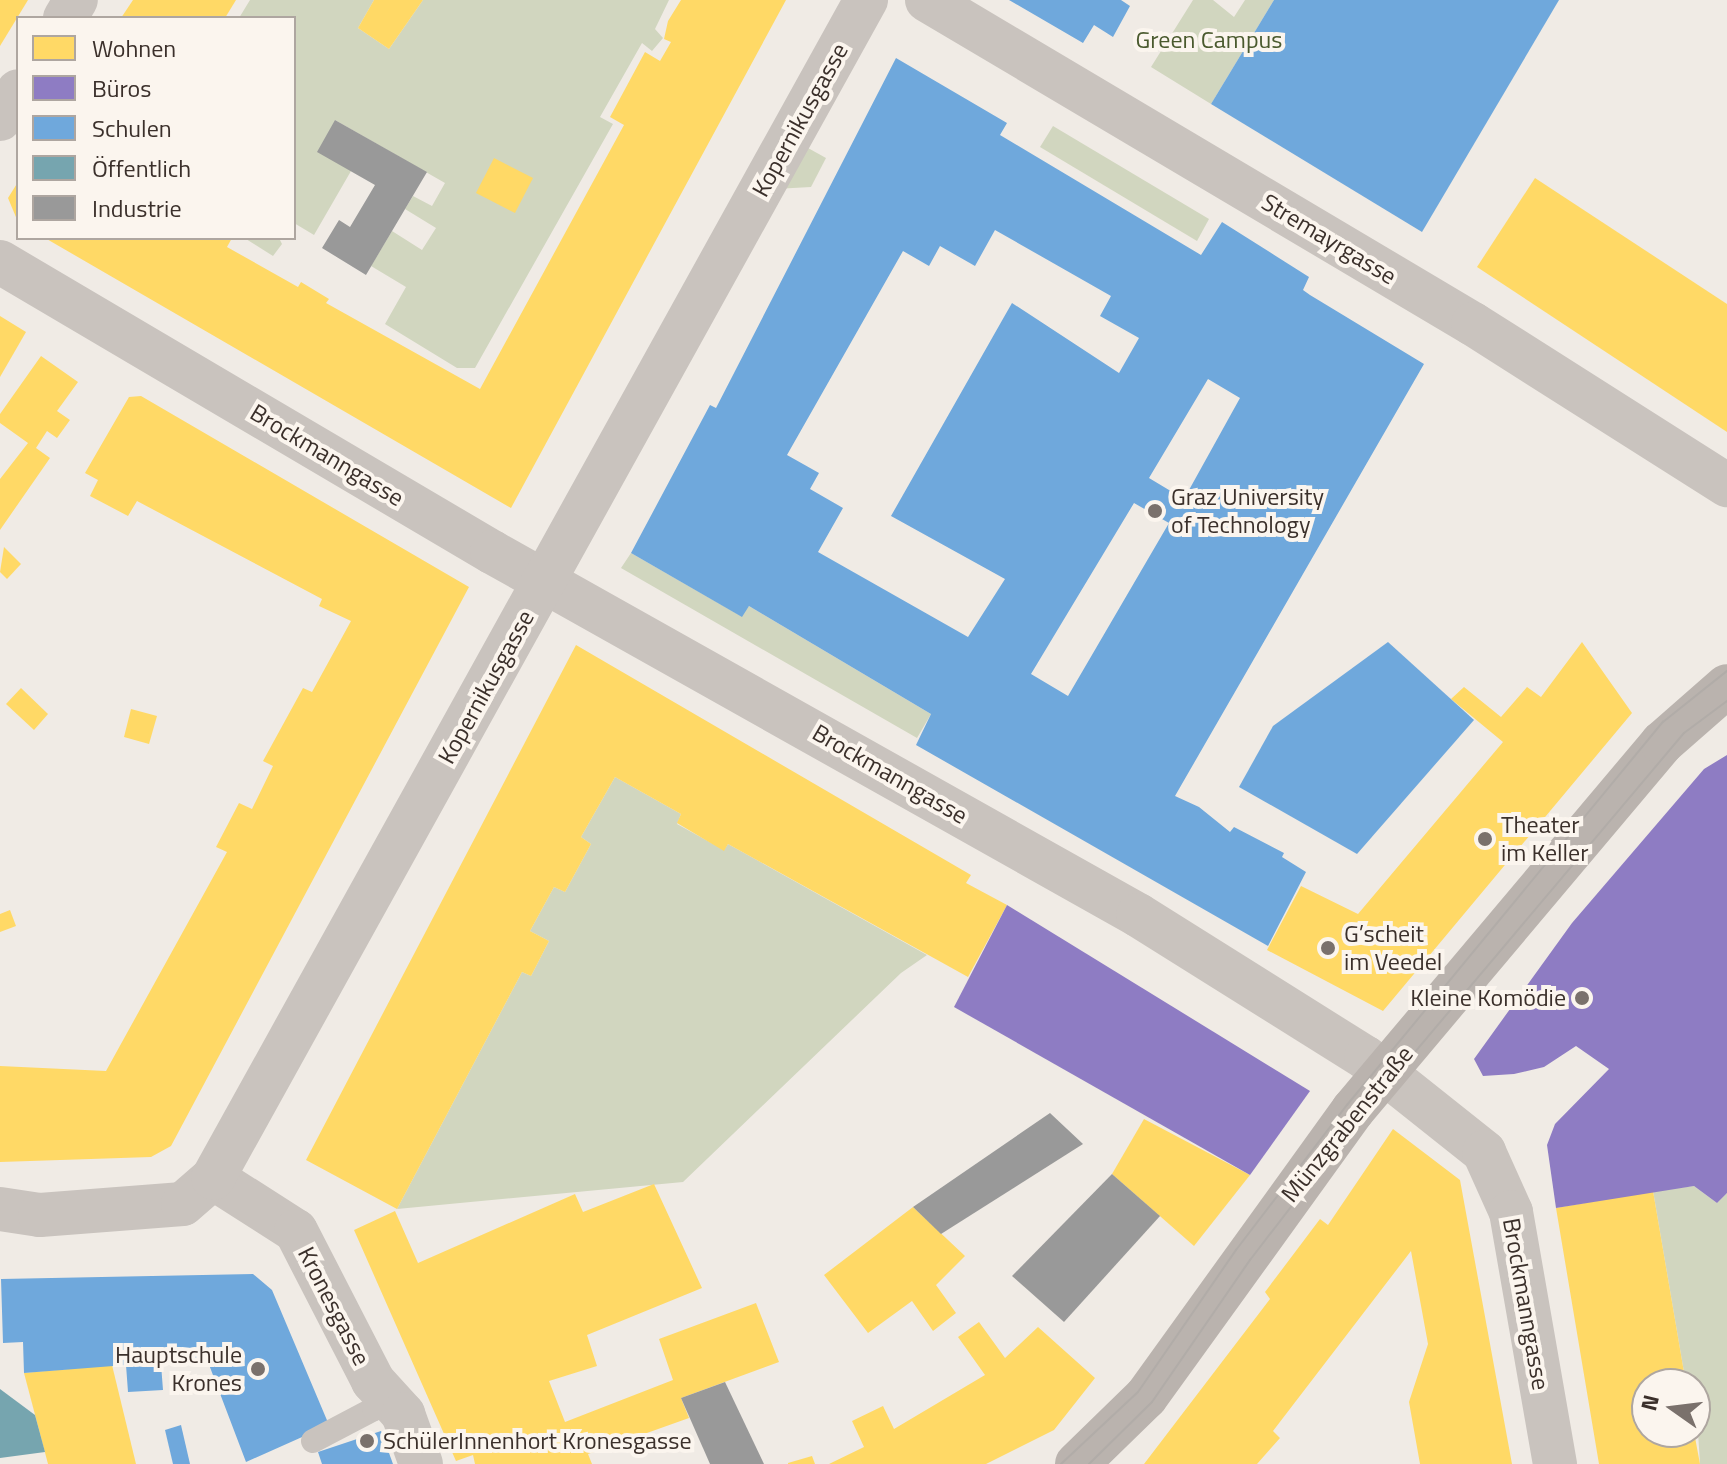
<!DOCTYPE html>
<meta charset="utf-8">
<style>
body{margin:0}
#map{position:relative;width:1727px;height:1464px;overflow:hidden;background:#f0ebe5;font-family:"Titillium Web",sans-serif}
div>[style]{position:absolute}
[style*='--x']{left:calc(var(--x)*1px);top:calc(var(--y)*1px);width:calc(var(--w)*1px);rotate:calc(var(--a)*1deg)}
.green>*{inset:0;background:#d1d6bf}
.homes>*{inset:0;background:#ffd966}
.offices>*{inset:0;background:#8e7cc3}
.schools>*{inset:0;background:#6fa8dc}
.public>*{inset:0;background:#76a5af}
.industry>*{inset:0;background:#999}
.lane>*{height:24px;margin:-12px;padding:0 12px;transform-origin:12px;border-radius:12px;background:#c9c3be}
.street>*{height:44px;margin:-22px;padding:0 22px;transform-origin:22px;border-radius:22px;background:#c9c3be}
.secondary>*{height:44px;margin:-22px;padding:0 22px;transform-origin:22px;border-radius:22px;background:#bab3ae}
.tram>*{height:2px;margin:-1px;padding:0 1px;transform-origin:1px;border-radius:1px;background:#b1aca8}
.dots>*{width:22px;height:22px;translate:-50% -50%;box-sizing:border-box;border:4px solid #fbf5ee;border-radius:50%}
span{translate:-50% -50%;white-space:nowrap;text-align:center;line-height:1.15;-webkit-text-stroke:8px #fbf5ee;paint-order:stroke}
.park-label{font-size:24px;color:#4a5a2e}
.street-label{font-size:24px;color:#3b302b}
.poi-label{font-size:24px;color:#3b302b}
.left{translate:0 -50%;text-align:left}
.right{translate:-100% -50%;text-align:right}
.legend{position:absolute;left:16px;top:16px;width:280px;height:224px;box-sizing:border-box;background:#fbf5ee;border:2px solid #aea6a0;margin:0;padding:10px 14px;list-style:none;font-size:24px;color:#3b302b}
.legend li{display:flex;align-items:center;gap:16px;height:40px}
.legend b{width:40px;border:2px solid #aea6a0}
.north{position:absolute;left:1631px;top:1368px;width:80px;height:80px;box-sizing:border-box;background:#fbf5ee;border:2px solid #aea6a0;border-radius:50%;rotate:284deg;font-size:22px;font-weight:700;line-height:32px;text-align:center;color:#3b302b}
.north::after{content:'';display:block;margin:auto;width:28px;height:36px;background:#7a716c;clip-path:polygon(50% 0,100% 100%,50% 72%,0 100%)}
</style>
<div id="map">
<div class="green">
<div style="clip-path:polygon(250px 0,374px 0,358px 28px,389px 49px,423px 0,669px 0,655px 29px,663px 38px,652px 51px,642px 43px,600px 117px,613px 124px,475px 368px,457px 368px,385px 324px,406px 287px,371px 266px,392px 231px,422px 250px,436px 228px,405px 209px,413px 196px,432px 206px,445px 183px,335px 120px,351px 171px,314px 235px,294px 223px,294px 18px,239px 18px)"></div>
<div style="clip-path:polygon(1193px 0,1213px 0,1234px 17px,1245px 0,1274px 0,1211px 104px,1151px 67px)"></div>
<div style="clip-path:polygon(1053px 126px,1209px 219px,1197px 241px,1040px 147px)"></div>
<div style="clip-path:polygon(799px 143px,826px 158px,811px 187px,775px 189px)"></div>
<div style="clip-path:polygon(279px 238px,282px 244px,273px 256px,246px 239px)"></div>
<div style="clip-path:polygon(631px 553px,741px 616px,749px 606px,931px 714px,917px 738px,621px 568px)"></div>
<div style="clip-path:polygon(615px 777px,681px 814px,677px 824px,724px 850px,728px 844px,927px 955px,901px 973px,683px 1182px,397px 1209px,522px 972px,531px 976px,549px 941px,530px 931px,554px 887px,565px 892px,591px 844px,581px 837px)"></div>
<div style="clip-path:polygon(1694px 1186px,1717px 1203px,1727px 1193px,1727px 1464px,1700px 1464px,1695px 1384px,1686px 1384px,1653px 1191px)"></div>
</div>
<div class="homes">
<div style="clip-path:polygon(0 0,28px 0,0 46px)"></div>
<div style="clip-path:polygon(133px 0,236px 0,225px 18px,121px 18px)"></div>
<div style="clip-path:polygon(374px 0,423px 0,389px 49px,358px 28px)"></div>
<div style="clip-path:polygon(681px 0,786px 0,511px 508px,45px 238px,232px 238px,227px 247px,298px 287px,301px 282px,329px 299px,326px 303px,480px 389px,624px 125px,610px 117px,645px 52px,660px 61px,671px 42px,664px 39px,668px 21px)"></div>
<div style="clip-path:polygon(494px 158px,533px 178px,515px 213px,476px 193px)"></div>
<div style="clip-path:polygon(1535px 178px,1727px 304px,1727px 432px,1477px 267px)"></div>
<div style="clip-path:polygon(18px 182px,18px 222px,8px 198px)"></div>
<div style="clip-path:polygon(0 316px,26px 332px,0 377px)"></div>
<div style="clip-path:polygon(41px 356px,78px 382px,57px 411px,70px 420px,57px 438px,47px 431px,36px 448px,50px 458px,0 530px,0 479px,28px 443px,0 423px,0 414px)"></div>
<div style="clip-path:polygon(141px 396px,469px 587px,171px 1146px,151px 1157px,0 1162px,0 1066px,106px 1071px,227px 852px,216px 847px,239px 803px,252px 809px,273px 766px,263px 761px,303px 688px,312px 692px,351px 621px,319px 606px,322px 599px,137px 501px,128px 516px,90px 496px,98px 480px,85px 473px,129px 397px)"></div>
<div style="clip-path:polygon(4px 547px,21px 564px,7px 579px,0 572px)"></div>
<div style="clip-path:polygon(1582px 642px,1632px 713px,1383px 1011px,1267px 950px,1301px 886px,1358px 914px,1503px 742px,1451px 699px,1464px 687px,1501px 717px,1527px 687px,1541px 697px)"></div>
<div style="clip-path:polygon(576px 645px,971px 875px,966px 883px,1007px 905px,968px 977px,728px 844px,724px 851px,677px 823px,681px 814px,615px 777px,581px 837px,591px 844px,565px 892px,554px 887px,530px 931px,549px 941px,531px 976px,522px 972px,397px 1209px,306px 1160px)"></div>
<div style="clip-path:polygon(21px 688px,48px 714px,34px 730px,6px 704px)"></div>
<div style="clip-path:polygon(131px 709px,157px 716px,149px 744px,124px 737px)"></div>
<div style="clip-path:polygon(10px 910px,16px 926px,0 932px,0 914px)"></div>
<div style="clip-path:polygon(1144px 1119px,1250px 1175px,1194px 1246px,1112px 1174px)"></div>
<div style="clip-path:polygon(1393px 1129px,1460px 1180px,1512px 1464px,1420px 1464px,1409px 1402px,1428px 1344px,1411px 1251px,1273px 1431px,1280px 1438px,1257px 1464px,1144px 1464px,1270px 1299px,1265px 1292px,1320px 1219px,1328px 1225px)"></div>
<div style="clip-path:polygon(654px 1184px,702px 1288px,587px 1335px,597px 1366px,549px 1381px,565px 1422px,673px 1380px,659px 1339px,756px 1303px,779px 1362px,681px 1398px,689px 1418px,588px 1454px,592px 1464px,475px 1464px,473px 1455px,456px 1461px,354px 1230px,395px 1211px,418px 1263px,575px 1194px,583px 1212px)"></div>
<div style="clip-path:polygon(1653px 1191px,1686px 1384px,1647px 1384px,1647px 1432px,1694px 1432px,1700px 1464px,1599px 1464px,1556px 1208px)"></div>
<div style="clip-path:polygon(913px 1207px,965px 1256px,936px 1285px,956px 1313px,933px 1331px,912px 1301px,868px 1333px,824px 1275px)"></div>
<div style="clip-path:polygon(979px 1322px,1005px 1358px,1038px 1327px,1095px 1378px,1054px 1430px,986px 1464px,829px 1464px,864px 1447px,852px 1421px,883px 1406px,894px 1429px,985px 1375px,958px 1337px)"></div>
<div style="clip-path:polygon(112px 1365px,136px 1464px,48px 1464px,24px 1373px)"></div>
<div style="clip-path:polygon(812px 1456px,815px 1464px,788px 1464px,788px 1463px)"></div>
</div>
<div class="offices">
<div style="clip-path:polygon(1727px 755px,1727px 1193px,1717px 1203px,1694px 1186px,1556px 1208px,1547px 1145px,1555px 1124px,1609px 1069px,1576px 1046px,1544px 1067px,1514px 1074px,1483px 1076px,1474px 1059px,1572px 923px,1704px 769px)"></div>
<div style="clip-path:polygon(1007px 905px,1310px 1091px,1250px 1175px,954px 1007px)"></div>
</div>
<div class="schools">
<div style="clip-path:polygon(1009px 0,1121px 0,1130px 6px,1113px 37px,1094px 25px,1083px 43px)"></div>
<div style="clip-path:polygon(1274px 0,1559px 0,1422px 232px,1211px 104px)"></div>
<div style="clip-path:polygon(evenodd,896px 58px,1007px 123px,1000px 135px,1201px 255px,1222px 222px,1309px 277px,1303px 290px,1310px 295px,1424px 364px,1175px 796px,1199px 807px,1230px 832px,1234px 827px,1284px 853px,1282px 857px,1306px 872px,1268px 946px,916px 745px,931px 714px,749px 606px,742px 617px,631px 553px,710px 405px,716px 408px,896px 58px,995px 230px,1111px 296px,1100px 316px,1139px 338px,1119px 373px,1012px 303px,1004px 317px,891px 516px,1005px 579px,968px 637px,818px 552px,843px 508px,810px 489px,819px 473px,787px 455px,903px 251px,929px 266px,940px 246px,975px 266px,995px 230px,896px 58px,1208px 379px,1240px 398px,1184px 499px,1149px 478px,1208px 379px,896px 58px,1134px 503px,1169px 523px,1068px 696px,1031px 674px,1134px 503px)"></div>
<div style="clip-path:polygon(1388px 642px,1474px 720px,1357px 854px,1239px 787px,1273px 726px)"></div>
<div style="clip-path:polygon(253px 1274px,272px 1290px,329px 1425px,246px 1462px,208px 1362px,161px 1364px,163px 1390px,128px 1392px,126px 1365px,24px 1373px,23px 1342px,3px 1343px,1px 1279px)"></div>
<div style="clip-path:polygon(181px 1425px,190px 1464px,173px 1464px,165px 1430px)"></div>
<div style="clip-path:polygon(381px 1431px,393px 1464px,322px 1464px,318px 1452px)"></div>
</div>
<div class="public">
<div style="clip-path:polygon(0 1389px,35px 1415px,45px 1452px,0 1458px)"></div>
</div>
<div class="industry">
<div style="clip-path:polygon(335px 120px,427px 172px,366px 275px,322px 248px,339px 220px,350px 227px,375px 185px,317px 152px)"></div>
<div style="clip-path:polygon(1050px 1113px,1083px 1144px,941px 1234px,913px 1207px)"></div>
<div style="clip-path:polygon(1112px 1174px,1160px 1216px,1064px 1322px,1012px 1276px)"></div>
<div style="clip-path:polygon(725px 1382px,764px 1464px,710px 1464px,681px 1398px)"></div>
</div>
<div class="lane">
<div style="--x:313;--y:1441;--w:69;--a:-27.7"></div>
<div style="--x:374;--y:1409;--w:21;--a:-51"></div>
</div>
<div class="street">
<div style="--x:927;--y:0;--w:635;--a:30.69"></div>
<div style="--x:1473;--y:324;--w:301;--a:32.4"></div>
<div style="--x:65;--y:18;--w:21;--a:-59"></div>
<div style="--x:0;--y:119;--w:33;--a:-57"></div>
<div style="--x:0;--y:262;--w:571;--a:30.52"></div>
<div style="--x:492;--y:552;--w:741;--a:29.33"></div>
<div style="--x:1138;--y:915;--w:269;--a:32.1"></div>
<div style="--x:1366;--y:1058;--w:151;--a:38.5"></div>
<div style="--x:1484;--y:1152;--w:66;--a:65.8"></div>
<div style="--x:1511;--y:1212;--w:256;--a:80.1"></div>
<div style="--x:213;--y:1178;--w:98;--a:32.6"></div>
<div style="--x:296;--y:1231;--w:169;--a:62.8"></div>
<div style="--x:373;--y:1381;--w:45;--a:47.7"></div>
<div style="--x:403;--y:1414;--w:53;--a:70.2"></div>
<div style="--x:0;--y:1209;--w:40;--a:8.5"></div>
<div style="--x:40;--y:1215;--w:143;--a:-4.4"></div>
<div style="--x:183;--y:1204;--w:40;--a:-41"></div>
<div style="--x:213;--y:1178;--w:1347;--a:-61"></div>
</div>
<div class="secondary">
<div style="--x:1077;--y:1464;--w:96;--a:-44.2"></div>
<div style="--x:1146;--y:1397;--w:354;--a:-54.2"></div>
<div style="--x:1353;--y:1110;--w:480;--a:-49.9"></div>
<div style="--x:1662;--y:743;--w:86;--a:-41.2"></div>
</div>
<div class="tram">
<div style="--x:1061;--y:1464;--w:105;--a:-43.1"></div>
<div style="--x:1138;--y:1392;--w:173;--a:-55.4"></div>
<div style="--x:1236;--y:1250;--w:183;--a:-52.6"></div>
<div style="--x:1347;--y:1105;--w:497;--a:-50.5"></div>
<div style="--x:1663;--y:722;--w:82;--a:-38.6"></div>
<div style="--x:1089;--y:1464;--w:88;--a:-44.5"></div>
<div style="--x:1152;--y:1402;--w:173;--a:-55.4"></div>
<div style="--x:1250;--y:1260;--w:182;--a:-52.4"></div>
<div style="--x:1361;--y:1116;--w:501;--a:-49.86"></div>
<div style="--x:1684;--y:733;--w:54;--a:-36.7"></div>
</div>
<div class="dots">
<div style="left:1155px;top:511px;background:#7a716c"></div>
<div style="left:1485px;top:839px;background:#7a716c"></div>
<div style="left:1328px;top:948px;background:#7a716c"></div>
<div style="left:1582px;top:998px;background:#7a716c"></div>
<div style="left:258px;top:1369px;background:#7a716c"></div>
<div style="left:367px;top:1441px;background:#7a716c"></div>
</div>
<div class="park-label">
<span style="left:1209px;top:40px">Green Campus</span>
</div>
<div class="street-label">
<span style="left:800px;top:120px;rotate:-61deg">Kopernikusgasse</span>
<span style="left:1329px;top:239px;rotate:31deg">Stremayrgasse</span>
<span style="left:327px;top:455px;rotate:31deg">Brockmanngasse</span>
<span style="left:486px;top:687px;rotate:-61deg">Kopernikusgasse</span>
<span style="left:890px;top:774px;rotate:30deg">Brockmanngasse</span>
<span style="left:1347px;top:1124px;rotate:-51deg">Münzgrabenstraße</span>
<span style="left:1526px;top:1304px;rotate:80deg">Brockmanngasse</span>
<span style="left:334px;top:1306px;rotate:63deg">Kronesgasse</span>
</div>
<div class="poi-label">
<span class="left" style="left:1171px;top:511px">Graz University<br>of Technology</span>
<span class="left" style="left:1501px;top:839px">Theater<br>im Keller</span>
<span class="left" style="left:1344px;top:948px">G’scheit<br>im Veedel</span>
<span class="right" style="left:1566px;top:998px">Kleine Komödie</span>
<span class="right" style="left:242px;top:1369px">Hauptschule<br>Krones</span>
<span class="left" style="left:383px;top:1441px">SchülerInnenhort Kronesgasse</span>
</div>
<ul class="legend">
<li><b style="height:22px;background:#ffd966"></b>Wohnen</li>
<li><b style="height:22px;background:#8e7cc3"></b>Büros</li>
<li><b style="height:22px;background:#6fa8dc"></b>Schulen</li>
<li><b style="height:22px;background:#76a5af"></b>Öffentlich</li>
<li><b style="height:22px;background:#999"></b>Industrie</li>
</ul>
<div class="north">N</div>
</div>
